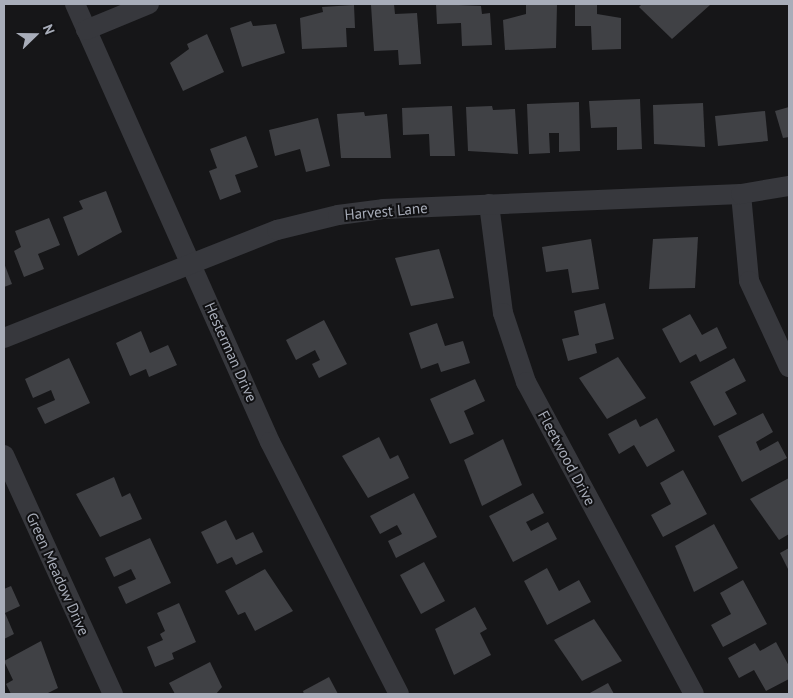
<!DOCTYPE html>
<style>
body{margin:0}
#map{position:relative;width:793px;height:698px;overflow:hidden;background:#161618;font-family:"PT Sans",sans-serif}
div>[style]{position:absolute}
[style*='--x']{left:calc(var(--x)*1px);top:calc(var(--y)*1px);width:calc(var(--w)*1px);rotate:calc(var(--a)*1deg)}
.building>*{inset:0;background:#404145}
.minor>*{height:20px;margin:-10px;padding:0 10px;transform-origin:10px;border-radius:10px;background:#37383d}
span{translate:-50% -50%;white-space:nowrap;text-align:center;line-height:1.15;-webkit-text-stroke:4px #111113;paint-order:stroke}
.street-label{font-size:15px;color:#a8adb9}
.frame{position:absolute;inset:0;border:5px solid #a8adb9;pointer-events:none}
.north{position:absolute;left:10px;top:10px;width:50px;height:50px;-webkit-text-stroke:4px #111113;paint-order:stroke;rotate:68deg;font-size:14px;font-weight:700;line-height:20px;text-align:center;color:#a8adb9}
.north::after{content:'';display:block;margin:auto;width:18px;height:22px;background:#a8adb9;clip-path:polygon(50% 0,100% 100%,50% 72%,0 100%)}
</style>
<div id="map">
<div class="building">
<div style="clip-path:polygon(394px 4px,395px 14px,417px 13px,421px 64px,399px 65px,398px 50px,374px 51px,371px 5px)"></div>
<div style="clip-path:polygon(436px 4px,481px 6px,482px 14px,490px 13px,492px 45px,462px 46px,461px 23px,437px 24px)"></div>
<div style="clip-path:polygon(526px 4px,557px 4px,556px 48px,505px 50px,503px 20px,526px 14px)"></div>
<div style="clip-path:polygon(642px 4px,709px 4px,710px 5px,672px 39px,639px 7px)"></div>
<div style="clip-path:polygon(354px 5px,355px 28px,346px 28px,347px 47px,302px 49px,300px 18px,323px 12px,322px 7px)"></div>
<div style="clip-path:polygon(575px 5px,597px 5px,597px 14px,621px 18px,621px 49px,592px 50px,591px 26px,575px 26px)"></div>
<div style="clip-path:polygon(251px 21px,253px 26px,276px 24px,285px 53px,242px 67px,230px 28px)"></div>
<div style="clip-path:polygon(207px 34px,224px 72px,183px 91px,170px 63px,189px 49px,187px 44px)"></div>
<div style="clip-path:polygon(640px 99px,642px 149px,617px 150px,617px 127px,591px 128px,589px 101px)"></div>
<div style="clip-path:polygon(579px 102px,580px 151px,559px 152px,559px 133px,549px 133px,550px 153px,529px 154px,527px 104px)"></div>
<div style="clip-path:polygon(703px 103px,705px 147px,654px 144px,653px 105px)"></div>
<div style="clip-path:polygon(452px 106px,455px 156px,430px 156px,429px 134px,403px 135px,402px 108px)"></div>
<div style="clip-path:polygon(492px 106px,493px 110px,515px 109px,518px 154px,468px 151px,466px 107px)"></div>
<div style="clip-path:polygon(789px 107px,789px 137px,783px 138px,775px 111px)"></div>
<div style="clip-path:polygon(765px 111px,768px 141px,718px 146px,715px 116px)"></div>
<div style="clip-path:polygon(364px 112px,365px 116px,387px 114px,391px 158px,341px 158px,337px 114px)"></div>
<div style="clip-path:polygon(318px 118px,330px 166px,306px 172px,300px 149px,275px 156px,269px 130px)"></div>
<div style="clip-path:polygon(246px 136px,258px 167px,235px 175px,241px 192px,220px 200px,209px 171px,217px 168px,210px 149px)"></div>
<div style="clip-path:polygon(106px 191px,122px 232px,78px 256px,63px 217px,83px 209px,79px 201px)"></div>
<div style="clip-path:polygon(49px 218px,60px 245px,38px 254px,44px 269px,24px 277px,14px 251px,21px 247px,15px 231px)"></div>
<div style="clip-path:polygon(698px 237px,695px 288px,649px 289px,653px 239px)"></div>
<div style="clip-path:polygon(591px 239px,599px 289px,572px 293px,568px 269px,546px 272px,542px 247px)"></div>
<div style="clip-path:polygon(439px 249px,454px 298px,411px 306px,395px 258px)"></div>
<div style="clip-path:polygon(4px 263px,12px 284px,4px 287px)"></div>
<div style="clip-path:polygon(605px 303px,614px 339px,595px 344px,597px 353px,568px 361px,562px 339px,579px 335px,574px 311px)"></div>
<div style="clip-path:polygon(690px 314px,702px 335px,717px 327px,727px 348px,700px 362px,696px 354px,680px 363px,662px 329px)"></div>
<div style="clip-path:polygon(324px 320px,347px 364px,319px 378px,312px 364px,320px 360px,315px 350px,296px 360px,286px 340px)"></div>
<div style="clip-path:polygon(437px 323px,445px 346px,463px 341px,470px 363px,441px 372px,438px 363px,421px 369px,409px 333px)"></div>
<div style="clip-path:polygon(141px 331px,150px 353px,168px 345px,177px 365px,149px 377px,146px 369px,130px 376px,116px 343px)"></div>
<div style="clip-path:polygon(618px 357px,646px 398px,607px 419px,579px 378px)"></div>
<div style="clip-path:polygon(69px 358px,90px 403px,45px 424px,37px 408px,55px 400px,51px 390px,33px 398px,25px 379px)"></div>
<div style="clip-path:polygon(734px 358px,746px 381px,725px 392px,737px 414px,714px 426px,690px 382px)"></div>
<div style="clip-path:polygon(475px 379px,485px 401px,464px 411px,474px 434px,450px 444px,430px 399px)"></div>
<div style="clip-path:polygon(763px 413px,773px 432px,756px 442px,760px 451px,778px 441px,787px 458px,742px 482px,718px 436px)"></div>
<div style="clip-path:polygon(657px 418px,675px 451px,647px 467px,634px 445px,619px 454px,608px 434px,636px 419px,640px 427px)"></div>
<div style="clip-path:polygon(379px 437px,390px 459px,398px 455px,409px 478px,368px 498px,342px 456px)"></div>
<div style="clip-path:polygon(503px 439px,522px 485px,482px 506px,464px 460px)"></div>
<div style="clip-path:polygon(683px 470px,707px 514px,663px 537px,651px 515px,671px 504px,660px 483px)"></div>
<div style="clip-path:polygon(114px 477px,122px 497px,130px 493px,142px 519px,100px 537px,76px 494px)"></div>
<div style="clip-path:polygon(789px 478px,789px 534px,779px 540px,750px 499px)"></div>
<div style="clip-path:polygon(414px 493px,437px 537px,396px 558px,388px 541px,402px 534px,397px 525px,380px 534px,370px 516px)"></div>
<div style="clip-path:polygon(533px 493px,544px 513px,526px 522px,531px 531px,548px 522px,557px 539px,513px 562px,489px 516px)"></div>
<div style="clip-path:polygon(226px 520px,236px 540px,253px 532px,263px 552px,236px 565px,232px 557px,217px 564px,201px 532px)"></div>
<div style="clip-path:polygon(714px 524px,738px 568px,694px 592px,675px 546px)"></div>
<div style="clip-path:polygon(150px 538px,171px 583px,126px 604px,118px 587px,136px 579px,131px 569px,114px 577px,105px 558px)"></div>
<div style="clip-path:polygon(789px 548px,789px 571px,780px 553px)"></div>
<div style="clip-path:polygon(424px 562px,445px 601px,421px 614px,400px 575px)"></div>
<div style="clip-path:polygon(547px 568px,559px 591px,579px 580px,591px 602px,547px 625px,524px 581px)"></div>
<div style="clip-path:polygon(265px 569px,293px 611px,255px 631px,245px 612px,238px 615px,225px 591px)"></div>
<div style="clip-path:polygon(743px 580px,767px 624px,723px 647px,711px 625px,731px 614px,720px 593px)"></div>
<div style="clip-path:polygon(11px 586px,20px 606px,5px 613px,14px 634px,4px 639px,4px 589px)"></div>
<div style="clip-path:polygon(179px 603px,196px 642px,172px 653px,174px 659px,155px 667px,147px 647px,163px 640px,160px 634px,165px 631px,157px 613px)"></div>
<div style="clip-path:polygon(475px 607px,487px 629px,480px 633px,491px 655px,454px 675px,435px 629px)"></div>
<div style="clip-path:polygon(594px 619px,622px 661px,582px 681px,554px 640px)"></div>
<div style="clip-path:polygon(41px 641px,58px 688px,46px 694px,11px 694px,6px 684px,13px 680px,4px 661px)"></div>
<div style="clip-path:polygon(776px 642px,789px 666px,789px 679px,766px 691px,754px 670px,739px 678px,728px 658px,755px 643px,760px 651px)"></div>
<div style="clip-path:polygon(210px 662px,222px 687px,216px 694px,175px 694px,169px 683px)"></div>
<div style="clip-path:polygon(329px 677px,338px 694px,304px 694px,303px 691px)"></div>
<div style="clip-path:polygon(608px 683px,614px 694px,588px 694px)"></div>
</div>
<div class="minor">
<div style="--x:75;--y:4;--w:479;--a:66"></div>
<div style="--x:270;--y:442;--w:283;--a:62.9"></div>
<div style="--x:86;--y:30;--w:68;--a:-22.4"></div>
<div style="--x:741;--y:194;--w:87;--a:84.7"></div>
<div style="--x:749;--y:281;--w:95;--a:65.1"></div>
<div style="--x:489;--y:204;--w:110;--a:82.7"></div>
<div style="--x:503;--y:313;--w:73;--a:71.6"></div>
<div style="--x:526;--y:382;--w:354;--a:61.7"></div>
<div style="--x:4;--y:338;--w:294;--a:-21.6"></div>
<div style="--x:277;--y:230;--w:63;--a:-13.8"></div>
<div style="--x:338;--y:215;--w:45;--a:-7.6"></div>
<div style="--x:383;--y:209;--w:358;--a:-2.4"></div>
<div style="--x:741;--y:194;--w:49;--a:-9.5"></div>
<div style="--x:4;--y:455;--w:263;--a:65.5"></div>
</div>
<div class="street-label">
<span style="left:386px;top:211px;rotate:-5deg">Harvest Lane</span>
<span style="left:231px;top:352px;rotate:66deg">Hesterman Drive</span>
<span style="left:567px;top:458px;rotate:62deg">Fleetwood Drive</span>
<span style="left:58px;top:574px;rotate:66deg">Green Meadow Drive</span>
</div>
<div class="frame"></div>
<div class="north">N</div>
</div>
